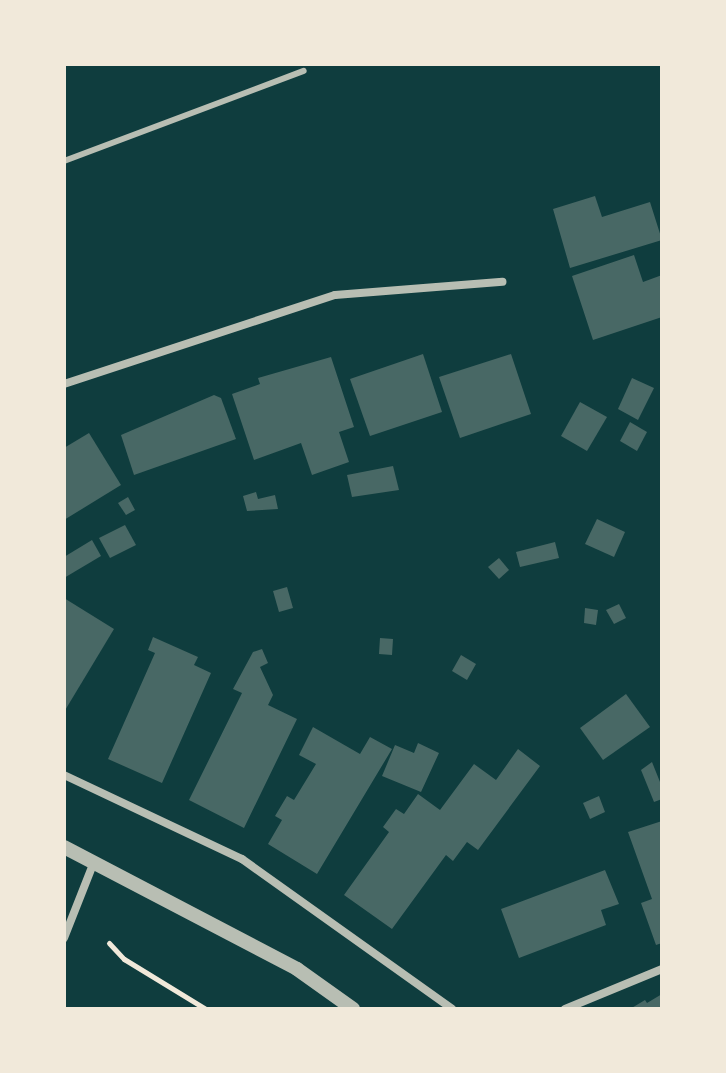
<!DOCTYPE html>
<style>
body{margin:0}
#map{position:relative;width:726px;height:1073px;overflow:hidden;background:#0f3d3e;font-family:"Alegreya Sans",sans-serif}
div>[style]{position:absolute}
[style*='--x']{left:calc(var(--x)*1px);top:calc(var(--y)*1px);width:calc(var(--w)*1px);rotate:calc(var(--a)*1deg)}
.building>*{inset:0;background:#486865}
.path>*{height:5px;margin:-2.5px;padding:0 2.5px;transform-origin:2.5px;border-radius:2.5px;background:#f1e9da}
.service>*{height:6px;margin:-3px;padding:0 3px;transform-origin:3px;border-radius:3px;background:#b8beb3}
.minor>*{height:8px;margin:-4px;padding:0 4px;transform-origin:4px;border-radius:4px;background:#b8beb3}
.tertiary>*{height:14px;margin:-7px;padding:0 7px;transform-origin:7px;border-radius:7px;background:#b8beb3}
span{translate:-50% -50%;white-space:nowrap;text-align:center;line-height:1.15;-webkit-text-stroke:7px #f1e9da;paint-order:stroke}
.frame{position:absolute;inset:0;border:66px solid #f1e9da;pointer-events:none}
</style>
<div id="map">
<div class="building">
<div style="clip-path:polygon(595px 196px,602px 217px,650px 202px,662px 240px,570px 268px,553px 209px)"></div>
<div style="clip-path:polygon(634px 255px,643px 282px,662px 275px,662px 317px,593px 340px,572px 276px)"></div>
<div style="clip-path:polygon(423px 354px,442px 412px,370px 436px,350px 379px)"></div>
<div style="clip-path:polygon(511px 354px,531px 414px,460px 438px,439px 377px)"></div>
<div style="clip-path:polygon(331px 357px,354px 427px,339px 432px,349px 462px,312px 475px,301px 443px,254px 460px,232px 394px,260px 384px,258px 378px)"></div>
<div style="clip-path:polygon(632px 378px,654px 388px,638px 420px,618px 409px)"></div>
<div style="clip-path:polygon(214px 395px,221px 398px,236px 439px,134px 475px,121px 435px)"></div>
<div style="clip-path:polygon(580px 402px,607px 417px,587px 451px,561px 436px)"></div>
<div style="clip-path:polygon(630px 422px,647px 432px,637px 451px,620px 441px)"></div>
<div style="clip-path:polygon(89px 433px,121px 485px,64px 520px,64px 448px)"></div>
<div style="clip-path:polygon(393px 466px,399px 490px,352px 497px,347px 475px)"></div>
<div style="clip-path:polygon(256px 492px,258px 499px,275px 495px,278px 509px,247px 511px,243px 496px)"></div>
<div style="clip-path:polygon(128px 497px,135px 510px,126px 515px,118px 503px)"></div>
<div style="clip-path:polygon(597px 519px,625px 532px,614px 557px,585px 544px)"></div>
<div style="clip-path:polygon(125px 525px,136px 545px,110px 558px,99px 538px)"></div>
<div style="clip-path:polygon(92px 540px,101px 556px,64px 578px,64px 557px)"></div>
<div style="clip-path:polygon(555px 542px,559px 558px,520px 567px,516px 552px)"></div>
<div style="clip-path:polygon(499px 558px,509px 570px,499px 579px,488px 567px)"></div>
<div style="clip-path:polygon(287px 587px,293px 608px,279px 612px,273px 591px)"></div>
<div style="clip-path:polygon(64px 598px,114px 629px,64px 712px)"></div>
<div style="clip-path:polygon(619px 604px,626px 618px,614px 624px,606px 610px)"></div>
<div style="clip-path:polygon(585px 608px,598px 610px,596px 625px,584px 623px)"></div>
<div style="clip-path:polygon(153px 637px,198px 657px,194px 665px,211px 673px,162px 783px,108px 759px,155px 653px,148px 650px)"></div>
<div style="clip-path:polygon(380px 638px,393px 639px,392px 655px,379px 654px)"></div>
<div style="clip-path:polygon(262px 649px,268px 663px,260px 667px,273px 695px,268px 705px,297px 719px,244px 828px,189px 800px,242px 693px,233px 689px,253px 652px)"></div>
<div style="clip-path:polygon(461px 655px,476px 664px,467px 680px,452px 671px)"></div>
<div style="clip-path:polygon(626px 694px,650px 727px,603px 760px,580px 728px)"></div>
<div style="clip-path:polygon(313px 727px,360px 754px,370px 737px,392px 749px,317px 874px,268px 844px,282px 820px,275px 816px,287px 796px,294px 800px,316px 764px,299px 755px)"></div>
<div style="clip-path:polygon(418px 743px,439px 753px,421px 792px,382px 776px,395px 745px,414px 753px)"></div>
<div style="clip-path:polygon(518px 749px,540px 766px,478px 850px,467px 842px,453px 861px,446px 855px,392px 929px,344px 895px,389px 832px,383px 827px,396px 809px,404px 814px,418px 794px,440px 810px,474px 764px,496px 780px)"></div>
<div style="clip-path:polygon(652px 762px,662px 787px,662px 799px,654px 802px,641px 770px)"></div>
<div style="clip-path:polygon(599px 796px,605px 812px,590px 819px,583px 803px)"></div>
<div style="clip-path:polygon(662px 821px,662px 943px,656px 945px,641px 903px,652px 899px,628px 832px)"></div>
<div style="clip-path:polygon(605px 870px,619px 904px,601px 910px,606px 925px,519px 958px,501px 909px)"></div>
<div style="clip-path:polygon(662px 994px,662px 1009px,630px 1009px,645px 1000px,647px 1003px)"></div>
</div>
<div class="path">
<div style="--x:109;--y:943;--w:22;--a:47"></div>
<div style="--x:124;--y:959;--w:96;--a:31.4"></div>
</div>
<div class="service">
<div style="--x:64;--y:161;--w:256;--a:-20.6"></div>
</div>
<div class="minor">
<div style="--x:64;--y:384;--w:285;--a:-18.2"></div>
<div style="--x:335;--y:295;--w:168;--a:-4.5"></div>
<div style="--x:64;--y:775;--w:197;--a:25.3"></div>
<div style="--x:242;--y:859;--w:258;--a:35.5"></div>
<div style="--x:64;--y:938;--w:82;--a:-68.5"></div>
<div style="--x:565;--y:1009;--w:105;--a:-22.4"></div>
</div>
<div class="tertiary">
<div style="--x:64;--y:847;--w:263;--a:27.6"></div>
<div style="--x:297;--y:969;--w:69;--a:35.5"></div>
</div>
<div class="frame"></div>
</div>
